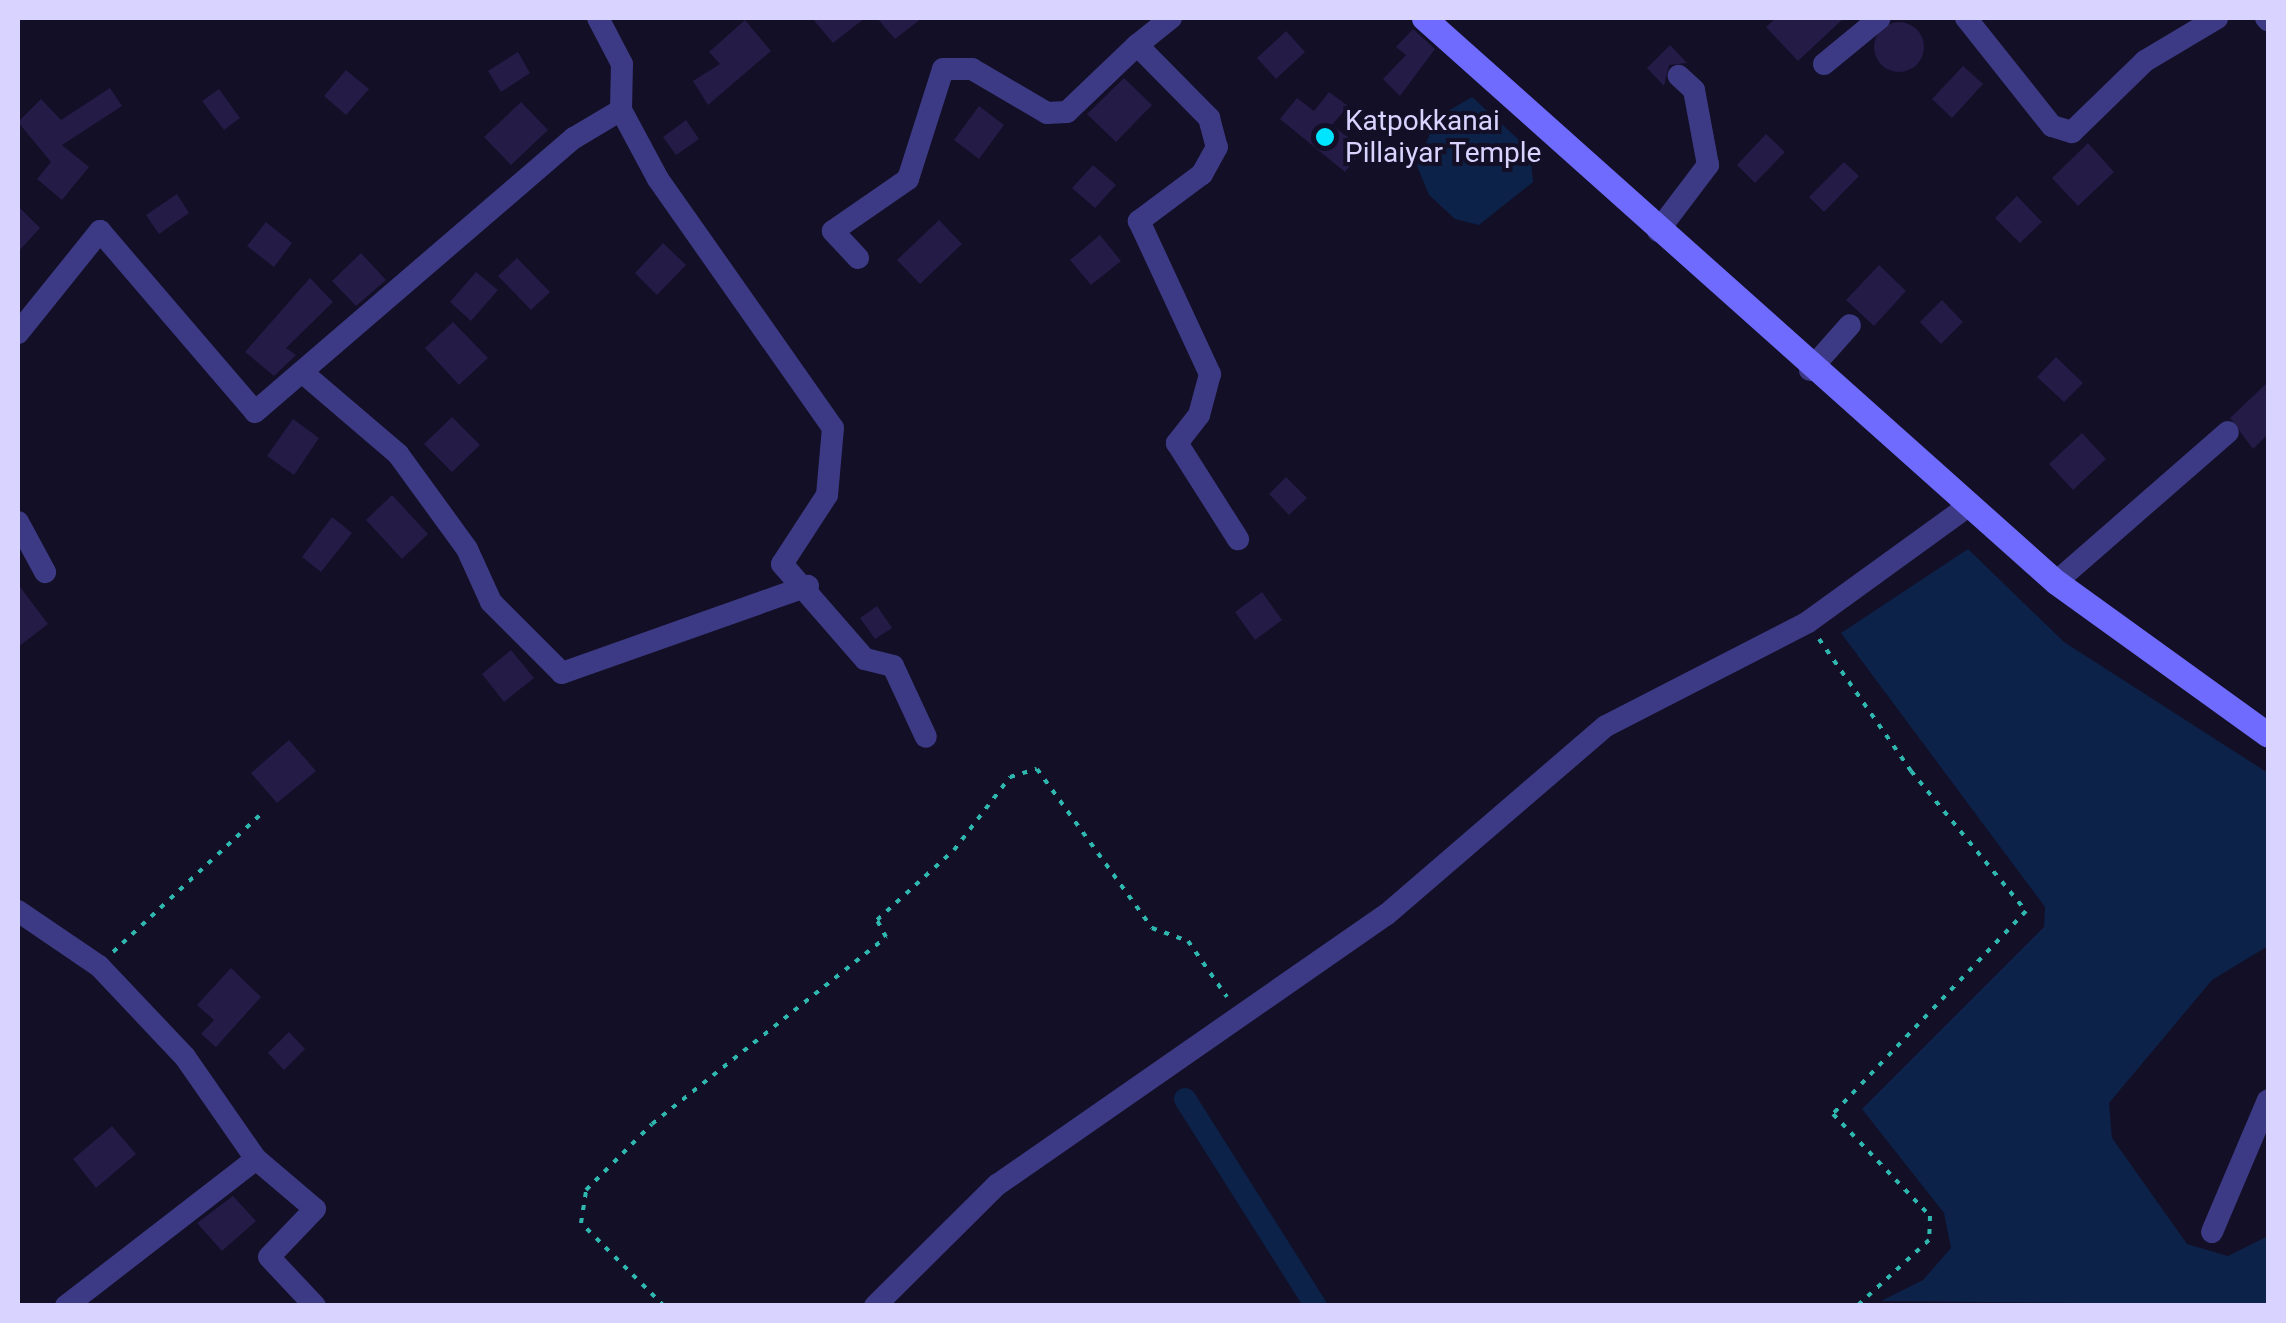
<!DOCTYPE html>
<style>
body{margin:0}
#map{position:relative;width:2286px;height:1323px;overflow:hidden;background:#130f26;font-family:Roboto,sans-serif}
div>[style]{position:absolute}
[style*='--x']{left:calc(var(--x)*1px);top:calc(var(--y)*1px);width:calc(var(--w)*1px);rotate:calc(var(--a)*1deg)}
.water>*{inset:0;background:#0c2248}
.canal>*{height:22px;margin:-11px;padding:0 11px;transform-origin:11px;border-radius:11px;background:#0c2248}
.building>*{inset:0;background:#241b47}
.round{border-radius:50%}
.path>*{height:4px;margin-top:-2px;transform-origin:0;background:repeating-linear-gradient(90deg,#2fb8b0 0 5px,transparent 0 13px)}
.street>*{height:22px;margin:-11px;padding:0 11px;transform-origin:11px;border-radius:11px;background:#3d3a85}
.secondary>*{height:25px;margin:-12.5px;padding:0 12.5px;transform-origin:12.5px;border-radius:12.5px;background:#6f6bff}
.dots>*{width:28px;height:28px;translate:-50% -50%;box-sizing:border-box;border:5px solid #130f26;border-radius:50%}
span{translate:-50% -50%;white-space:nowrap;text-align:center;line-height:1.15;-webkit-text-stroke:8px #130f26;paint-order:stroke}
.poi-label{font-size:28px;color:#d9d4ff}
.left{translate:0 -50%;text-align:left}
.frame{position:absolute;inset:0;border:20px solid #d9d4ff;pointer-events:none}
</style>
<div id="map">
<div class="water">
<div style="clip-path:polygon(1472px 97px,1530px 150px,1533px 182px,1479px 225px,1455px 219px,1429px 195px,1417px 166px,1436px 118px)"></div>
<div style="clip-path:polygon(1968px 549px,2064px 642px,2268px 773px,2268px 946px,2212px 980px,2109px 1103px,2112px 1138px,2187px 1244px,2228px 1256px,2268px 1236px,2268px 1305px,1881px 1301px,1923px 1280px,1951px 1248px,1944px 1213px,1862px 1109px,2044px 927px,2045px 907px,1841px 633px)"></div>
</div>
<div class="canal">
<div style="--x:1185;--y:1099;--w:245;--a:57.7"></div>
</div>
<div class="building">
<div style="clip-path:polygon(812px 18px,865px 18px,833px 43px)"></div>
<div style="clip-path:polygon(877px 18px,922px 18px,895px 39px)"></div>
<div style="clip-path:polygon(1776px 18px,1844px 18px,1798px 61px,1766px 27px)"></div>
<div style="clip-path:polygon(745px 20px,771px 51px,708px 105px,693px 81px,720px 64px,709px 52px)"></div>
<div class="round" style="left:1874px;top:22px;width:50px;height:50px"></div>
<div style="clip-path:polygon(1413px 29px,1435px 49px,1400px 96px,1383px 79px,1406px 55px,1396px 47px)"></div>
<div style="clip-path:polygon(1286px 31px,1305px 52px,1276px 79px,1257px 58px)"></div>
<div style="clip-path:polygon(1670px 45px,1687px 63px,1669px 65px,1664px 86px,1647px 68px)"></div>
<div style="clip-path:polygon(518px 52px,530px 73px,501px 92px,488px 71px)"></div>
<div style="clip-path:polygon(1963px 66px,1983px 84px,1952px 118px,1932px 99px)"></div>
<div style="clip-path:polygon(346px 70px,369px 89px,346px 115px,324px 96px)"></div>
<div style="clip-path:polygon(1124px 78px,1152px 105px,1116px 142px,1087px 114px)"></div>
<div style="clip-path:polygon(110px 88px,122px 106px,62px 145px,89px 167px,62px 200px,37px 179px,51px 162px,18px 122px,41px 99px,61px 120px)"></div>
<div style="clip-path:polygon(219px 89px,240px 118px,224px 130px,202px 101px)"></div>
<div style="clip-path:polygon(1329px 92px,1348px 106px,1332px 125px,1363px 149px,1345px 172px,1280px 119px,1297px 98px,1314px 111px)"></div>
<div style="clip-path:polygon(521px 102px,548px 130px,511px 165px,484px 137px)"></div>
<div style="clip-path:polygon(979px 106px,1004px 125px,979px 159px,954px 140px)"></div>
<div style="clip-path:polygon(686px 120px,699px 139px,676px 155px,663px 137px)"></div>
<div style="clip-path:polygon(1766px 134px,1785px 152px,1755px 183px,1737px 165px)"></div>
<div style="clip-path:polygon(2088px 143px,2114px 172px,2078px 206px,2052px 178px)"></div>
<div style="clip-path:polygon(1844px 162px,1859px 176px,1824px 212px,1809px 197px)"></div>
<div style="clip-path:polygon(1093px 165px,1116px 185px,1095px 208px,1072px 188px)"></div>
<div style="clip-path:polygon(177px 194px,189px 213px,159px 234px,146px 215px)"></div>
<div style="clip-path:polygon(2017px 196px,2042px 222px,2020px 243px,1995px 218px)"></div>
<div style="clip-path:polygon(18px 206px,40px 228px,18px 252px)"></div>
<div style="clip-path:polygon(939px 220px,962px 244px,920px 284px,897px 260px)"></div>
<div style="clip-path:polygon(266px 222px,292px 243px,274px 267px,247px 246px)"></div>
<div style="clip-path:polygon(1100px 235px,1121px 261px,1091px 285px,1070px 260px)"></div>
<div style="clip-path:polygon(663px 243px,686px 265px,657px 295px,635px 273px)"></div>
<div style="clip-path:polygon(361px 253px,386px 280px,356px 306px,332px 281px)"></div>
<div style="clip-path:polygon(517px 258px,550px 292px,531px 310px,498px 276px)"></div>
<div style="clip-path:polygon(1879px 265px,1906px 291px,1874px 326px,1846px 300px)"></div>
<div style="clip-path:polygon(476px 272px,498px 290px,471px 321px,450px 302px)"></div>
<div style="clip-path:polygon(310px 278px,333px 302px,286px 348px,296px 355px,274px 376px,245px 352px)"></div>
<div style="clip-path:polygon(1942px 300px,1963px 322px,1941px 344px,1920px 322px)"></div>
<div style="clip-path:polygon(453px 322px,488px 358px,459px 385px,425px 348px)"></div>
<div style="clip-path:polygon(2056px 357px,2083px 383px,2064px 402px,2037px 377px)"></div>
<div style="clip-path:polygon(2268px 382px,2268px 434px,2253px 449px,2230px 418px)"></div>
<div style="clip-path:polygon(452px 417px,480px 445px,452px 472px,424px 444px)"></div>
<div style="clip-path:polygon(293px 419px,319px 438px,294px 475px,267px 456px)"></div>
<div style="clip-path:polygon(2082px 433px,2106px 459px,2073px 490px,2049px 464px)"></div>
<div style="clip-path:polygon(1286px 477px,1307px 498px,1289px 515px,1269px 494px)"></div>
<div style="clip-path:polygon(392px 495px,428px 534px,402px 559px,366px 520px)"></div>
<div style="clip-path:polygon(332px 517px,352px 533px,321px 572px,302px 557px)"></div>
<div style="clip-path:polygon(18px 584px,48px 624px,18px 647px)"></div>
<div style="clip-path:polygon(1262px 592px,1282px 620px,1255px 640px,1235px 612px)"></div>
<div style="clip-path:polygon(877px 606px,892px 628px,875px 639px,860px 618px)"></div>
<div style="clip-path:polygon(511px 650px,534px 678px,504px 702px,482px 674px)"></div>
<div style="clip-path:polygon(289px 740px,316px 771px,277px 803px,251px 773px)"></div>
<div style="clip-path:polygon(231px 968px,261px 997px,216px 1047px,201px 1034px,214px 1020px,197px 1005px)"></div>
<div style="clip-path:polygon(289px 1032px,305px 1049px,284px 1070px,268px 1053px)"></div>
<div style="clip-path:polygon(112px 1126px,136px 1154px,96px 1188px,73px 1159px)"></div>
<div style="clip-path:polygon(233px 1196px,256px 1221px,222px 1251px,197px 1223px)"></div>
</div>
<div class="path">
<div style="--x:1819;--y:639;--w:161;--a:55.1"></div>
<div style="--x:1911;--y:771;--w:181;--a:50.6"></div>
<div style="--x:2026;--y:911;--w:280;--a:133.6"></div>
<div style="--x:1833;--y:1114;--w:141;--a:46.4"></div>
<div style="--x:1930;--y:1216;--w:24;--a:92"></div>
<div style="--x:1929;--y:1240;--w:98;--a:137.5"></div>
<div style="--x:113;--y:952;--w:201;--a:-43"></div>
<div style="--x:664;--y:1306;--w:117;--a:-135"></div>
<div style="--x:581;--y:1223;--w:33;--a:-81"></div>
<div style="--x:586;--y:1190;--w:93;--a:-45"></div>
<div style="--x:652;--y:1124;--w:300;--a:-38.6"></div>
<div style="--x:886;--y:937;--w:19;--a:-118"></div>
<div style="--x:877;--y:920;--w:104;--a:-42.3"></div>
<div style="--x:954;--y:850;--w:92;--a:-52.5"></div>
<div style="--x:1010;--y:777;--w:28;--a:-17"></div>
<div style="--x:1037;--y:769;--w:196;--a:54.1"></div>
<div style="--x:1152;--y:928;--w:38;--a:20"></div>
<div style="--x:1188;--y:941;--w:68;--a:55.1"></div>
</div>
<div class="street">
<div style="--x:1171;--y:18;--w:43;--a:141.5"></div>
<div style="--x:1137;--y:45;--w:103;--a:45.4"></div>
<div style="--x:1209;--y:118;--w:30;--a:75"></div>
<div style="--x:1217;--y:147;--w:31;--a:119"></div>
<div style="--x:1202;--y:174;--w:79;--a:143.3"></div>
<div style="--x:1139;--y:221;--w:169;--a:65.1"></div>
<div style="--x:1210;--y:374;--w:42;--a:105"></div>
<div style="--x:1199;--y:415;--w:36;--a:128"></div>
<div style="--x:1177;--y:443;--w:114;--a:57.6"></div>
<div style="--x:1966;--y:18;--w:138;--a:51.5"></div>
<div style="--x:2052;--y:126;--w:21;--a:17"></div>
<div style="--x:2072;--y:132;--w:102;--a:-44.2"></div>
<div style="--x:2145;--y:61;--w:84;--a:-30.8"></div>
<div style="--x:2266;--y:18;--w:3;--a:45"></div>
<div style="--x:1824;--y:64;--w:72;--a:-39.4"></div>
<div style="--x:621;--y:110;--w:78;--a:61.8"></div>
<div style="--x:658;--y:179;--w:304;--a:54.9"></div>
<div style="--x:833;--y:428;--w:67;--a:95.1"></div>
<div style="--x:827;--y:495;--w:82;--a:123.1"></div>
<div style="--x:782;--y:564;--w:126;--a:48.9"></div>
<div style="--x:865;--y:659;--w:29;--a:14"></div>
<div style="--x:893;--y:666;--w:78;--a:65.1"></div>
<div style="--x:1658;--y:231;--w:83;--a:-52.9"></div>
<div style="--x:1708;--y:165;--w:76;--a:-100.6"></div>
<div style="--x:1694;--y:90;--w:21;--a:-137"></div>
<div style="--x:858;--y:258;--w:37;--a:-133"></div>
<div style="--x:833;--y:231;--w:91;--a:-34.7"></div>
<div style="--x:908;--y:179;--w:115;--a:-72.3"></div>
<div style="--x:943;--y:69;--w:29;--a:0"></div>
<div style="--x:972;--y:69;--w:87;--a:30.4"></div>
<div style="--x:1047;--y:113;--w:20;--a:-3"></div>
<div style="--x:1067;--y:112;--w:97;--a:-43.7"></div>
<div style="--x:18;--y:333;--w:131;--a:-51.2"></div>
<div style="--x:100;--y:231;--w:238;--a:49.4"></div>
<div style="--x:255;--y:412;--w:421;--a:-40.7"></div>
<div style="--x:574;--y:138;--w:55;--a:-30.8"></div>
<div style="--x:621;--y:110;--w:46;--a:-88.8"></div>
<div style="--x:622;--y:64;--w:52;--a:-117.6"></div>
<div style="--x:1810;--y:370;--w:60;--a:-48.4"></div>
<div style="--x:302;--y:372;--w:126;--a:40.5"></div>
<div style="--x:398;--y:454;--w:117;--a:54"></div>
<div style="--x:467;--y:549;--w:58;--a:65.6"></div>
<div style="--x:491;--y:602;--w:100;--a:45"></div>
<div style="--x:562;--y:673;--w:261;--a:-19.5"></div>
<div style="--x:18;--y:522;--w:57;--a:61.6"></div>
<div style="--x:2056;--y:582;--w:228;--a:-41.1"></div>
<div style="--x:18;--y:911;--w:98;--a:34.2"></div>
<div style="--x:99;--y:966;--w:125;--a:46.6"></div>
<div style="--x:185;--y:1057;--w:124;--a:55.2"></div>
<div style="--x:256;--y:1159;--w:77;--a:40.3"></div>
<div style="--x:315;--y:1209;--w:66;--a:133.8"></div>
<div style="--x:269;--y:1257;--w:67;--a:46.8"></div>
<div style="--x:2212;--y:1232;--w:143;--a:-67"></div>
<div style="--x:66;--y:1306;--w:240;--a:-37.7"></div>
<div style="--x:875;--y:1306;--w:172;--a:-44.8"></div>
<div style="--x:997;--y:1185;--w:474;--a:-34.8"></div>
<div style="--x:1386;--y:915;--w:290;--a:-40.7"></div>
<div style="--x:1606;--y:726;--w:227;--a:-27.2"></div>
<div style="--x:1808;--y:622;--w:198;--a:-35.9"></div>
</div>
<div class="secondary">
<div style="--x:1424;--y:18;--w:847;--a:41.75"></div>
<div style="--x:2056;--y:582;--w:261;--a:35.8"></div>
</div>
<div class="dots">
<div style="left:1325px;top:137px;background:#00e5ff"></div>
</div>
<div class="poi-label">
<span class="left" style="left:1345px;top:137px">Katpokkanai<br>Pillaiyar Temple</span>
</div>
<div class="frame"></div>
</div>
